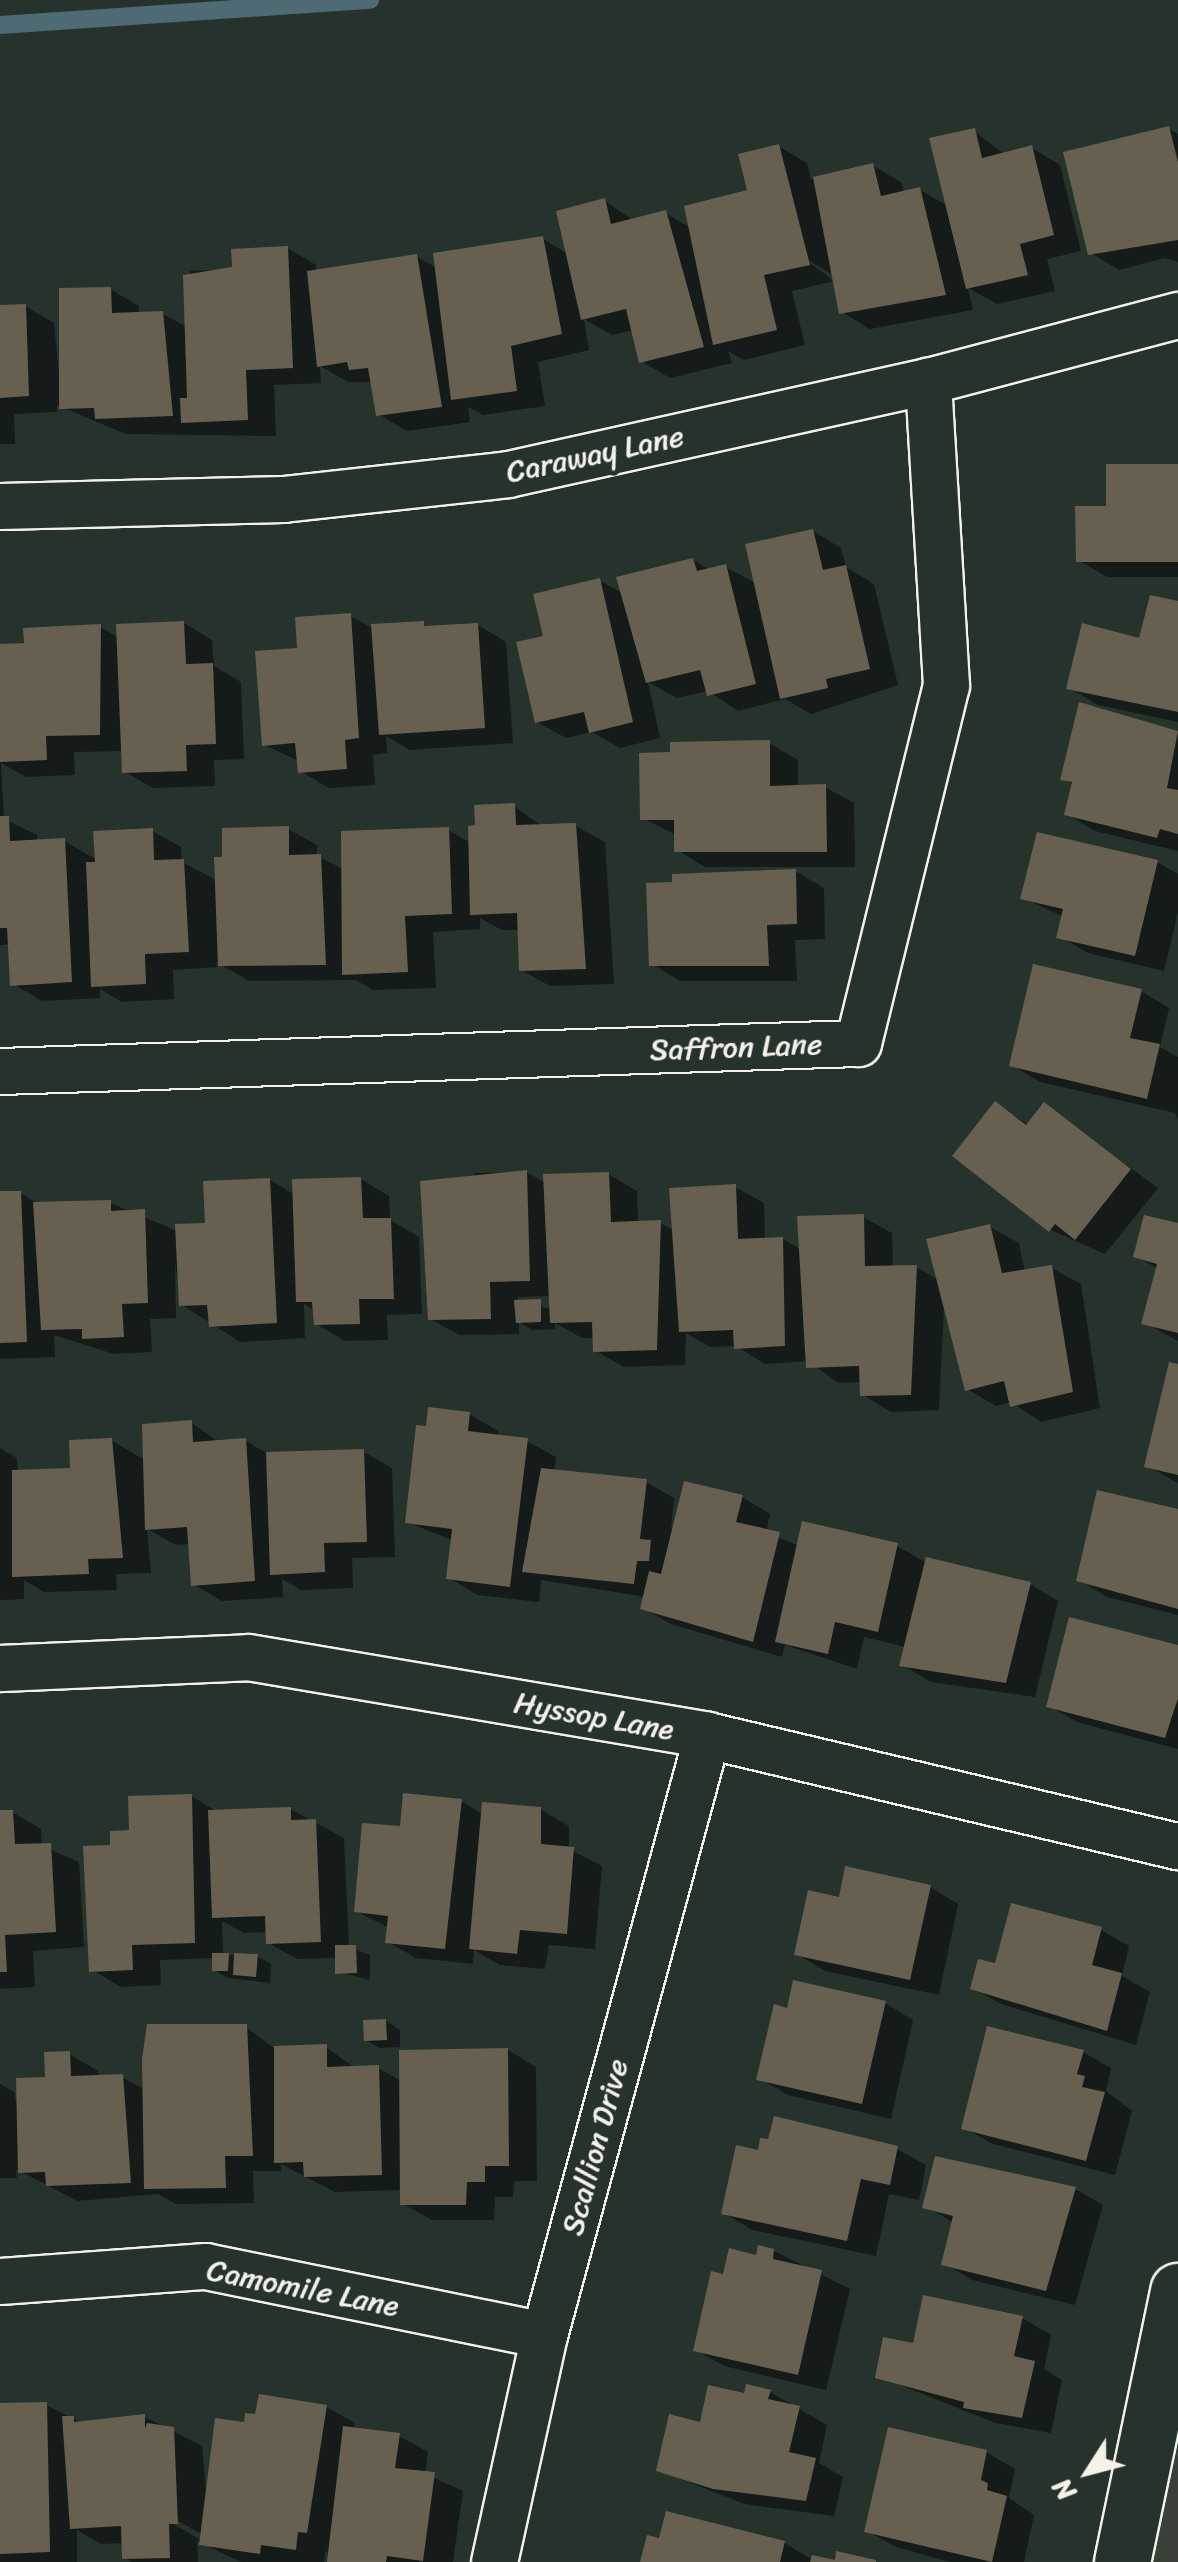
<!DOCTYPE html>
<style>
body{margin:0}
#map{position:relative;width:1178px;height:2562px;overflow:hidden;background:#26332d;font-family:Sriracha,sans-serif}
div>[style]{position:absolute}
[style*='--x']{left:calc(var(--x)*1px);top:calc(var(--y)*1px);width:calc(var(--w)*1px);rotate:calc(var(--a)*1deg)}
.built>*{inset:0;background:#3a4038}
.shadow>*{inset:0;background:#0007}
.stream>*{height:18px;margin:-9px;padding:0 9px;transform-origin:9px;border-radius:9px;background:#4e6a74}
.building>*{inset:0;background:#676050}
.roads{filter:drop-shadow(2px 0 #f4f1e8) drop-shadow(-2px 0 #f4f1e8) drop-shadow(0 2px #f4f1e8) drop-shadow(0 -2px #f4f1e8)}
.street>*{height:45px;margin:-22.5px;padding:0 22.5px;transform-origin:22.5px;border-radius:22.5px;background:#26332d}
.secondary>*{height:55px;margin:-27.5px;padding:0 27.5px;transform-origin:27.5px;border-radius:27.5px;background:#26332d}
span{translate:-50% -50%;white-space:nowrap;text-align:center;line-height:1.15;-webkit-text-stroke:10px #26332d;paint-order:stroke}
.street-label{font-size:30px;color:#f4f1e8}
.north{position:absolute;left:1038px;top:2422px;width:100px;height:100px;-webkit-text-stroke:8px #26332d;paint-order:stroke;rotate:234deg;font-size:28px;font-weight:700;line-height:40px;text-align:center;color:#f4f1e8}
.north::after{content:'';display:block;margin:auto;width:35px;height:45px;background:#f4f1e8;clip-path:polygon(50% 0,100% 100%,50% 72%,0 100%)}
</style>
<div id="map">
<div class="built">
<div style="clip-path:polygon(1178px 2446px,1178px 2562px,1149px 2562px)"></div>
</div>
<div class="shadow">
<div style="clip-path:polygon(1169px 129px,1178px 134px,1178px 262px,1165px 258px,1119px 270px,1091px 253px)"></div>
<div style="clip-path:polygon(974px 131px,1005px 155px,1032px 148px,1060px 165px,1081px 251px,1047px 259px,1055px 291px,997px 304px,968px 288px,973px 310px,870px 329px,842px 312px,835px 276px,801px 256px,834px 281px,792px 291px,805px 345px,744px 360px,728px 351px,732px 363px,670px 378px,641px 361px,634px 330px,612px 335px,584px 319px,589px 350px,538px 362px,545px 406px,483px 415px,468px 407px,470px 422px,407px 431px,378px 414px,373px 382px,348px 382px,320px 366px,321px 383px,274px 385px,276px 436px,126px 434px,57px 405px,57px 412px,14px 414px,15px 444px,0 444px,0 307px,25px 306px,54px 323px,62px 404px,110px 289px,139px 306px,139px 314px,163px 314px,188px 328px,190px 271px,235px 269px,287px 248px,316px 265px,316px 272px,417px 257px,437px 268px,543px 239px,568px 254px,605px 201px,634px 221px,665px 213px,691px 228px,750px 192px,778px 146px,807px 163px,811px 179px,872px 165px,901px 182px,904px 193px,920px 190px,948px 206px)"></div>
<div style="clip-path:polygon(1178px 467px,1178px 577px,1107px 577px,1078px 560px)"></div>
<div style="clip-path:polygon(813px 531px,841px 548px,846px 567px,874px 584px,898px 685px,811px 714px,785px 699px,738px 711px,708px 691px,677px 698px,648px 682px,660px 738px,620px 748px,592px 732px,566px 738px,537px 722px,546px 638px,600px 581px,624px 594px,693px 560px,710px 570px,726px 567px,757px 584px)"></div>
<div style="clip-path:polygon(1178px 604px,1178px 722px,1098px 705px,1069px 688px,1140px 641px)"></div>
<div style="clip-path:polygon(350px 616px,374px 629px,478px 625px,506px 642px,513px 743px,410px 750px,386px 736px,387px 753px,373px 755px,375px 785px,329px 788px,300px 771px,299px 761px,264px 745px,300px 650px)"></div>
<div style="clip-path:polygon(184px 623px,212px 640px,214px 666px,241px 682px,244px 759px,214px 760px,215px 786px,153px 788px,125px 772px,124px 751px,74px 752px,75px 775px,26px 777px,1px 763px,4px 819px,37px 835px,37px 842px,64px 841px,97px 860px,152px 831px,181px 847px,182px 862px,218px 881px,288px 829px,317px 845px,317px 856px,343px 869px,448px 830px,471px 843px,514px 806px,543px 827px,576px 826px,605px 842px,614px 984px,550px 986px,521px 970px,520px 930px,502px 930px,480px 918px,480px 929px,433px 932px,436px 988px,373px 990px,356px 980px,249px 981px,216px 962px,217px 967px,173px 970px,174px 999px,122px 1002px,100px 989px,100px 998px,42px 1001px,13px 984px,11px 944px,0 945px,0 647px,100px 627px,119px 638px)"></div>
<div style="clip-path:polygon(1081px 705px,1178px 734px,1178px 851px,1095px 831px,1067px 814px,1074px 785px,1062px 778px)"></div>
<div style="clip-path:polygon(769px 743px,798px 760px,798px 787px,825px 787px,854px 803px,855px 867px,705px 867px,677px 850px,676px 835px,642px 818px)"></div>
<div style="clip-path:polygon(1157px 862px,1178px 874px,1178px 912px,1164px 971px,1088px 953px,1059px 936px,1064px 917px,1023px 898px)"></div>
<div style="clip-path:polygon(795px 871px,824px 888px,825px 939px,795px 940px,797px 981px,680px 981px,652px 964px)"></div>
<div style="clip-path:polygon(1141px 991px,1169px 1008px,1160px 1047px,1178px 1057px,1178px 1120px,1175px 1113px,1040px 1082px,1012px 1065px)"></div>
<div style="clip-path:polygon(996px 1104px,1029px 1125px,1044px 1105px,1158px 1188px,1105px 1254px,1051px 1230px,956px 1155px)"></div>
<div style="clip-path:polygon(evenodd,526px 1172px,546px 1183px,608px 1174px,637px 1191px,638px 1223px,660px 1223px,675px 1231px,735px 1187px,764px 1203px,765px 1240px,783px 1239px,802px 1250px,863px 1217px,892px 1233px,893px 1268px,916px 1267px,939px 1280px,990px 1227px,1019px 1243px,1025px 1272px,1052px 1268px,1081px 1284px,1100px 1408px,1041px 1422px,1011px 1402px,996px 1406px,967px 1389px,944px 1305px,939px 1410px,891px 1412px,863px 1395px,862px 1382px,838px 1383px,808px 1361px,765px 1364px,736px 1346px,710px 1347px,686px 1333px,685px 1365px,624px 1367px,596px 1351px,595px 1338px,582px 1338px,555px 1323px,555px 1329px,532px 1330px,519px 1322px,519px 1334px,459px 1335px,430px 1319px,475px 1173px,526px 1172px,551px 1296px,552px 1309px,518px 1303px,518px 1297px,551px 1296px)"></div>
<div style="clip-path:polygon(361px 1179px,389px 1196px,390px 1220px,419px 1237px,422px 1314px,387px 1315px,388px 1340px,345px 1341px,316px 1324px,315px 1311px,304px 1304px,305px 1338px,240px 1342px,182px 1305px,175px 1263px,176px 1318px,150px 1319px,152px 1352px,114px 1354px,54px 1335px,55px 1357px,0 1359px,0 1194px,20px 1193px,39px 1204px,110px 1203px,177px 1231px,207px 1226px,270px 1180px,295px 1195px)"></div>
<div style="clip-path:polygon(1178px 1226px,1178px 1341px,1144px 1322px,1158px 1269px,1136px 1256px)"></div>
<div style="clip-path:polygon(1178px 1366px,1178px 1483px,1147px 1466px)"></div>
<div style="clip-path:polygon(469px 1414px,498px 1431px,498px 1437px,527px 1441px,556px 1457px,554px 1472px,646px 1482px,674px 1498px,671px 1530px,742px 1497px,770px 1514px,766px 1532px,799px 1546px,897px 1546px,927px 1563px,1030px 1584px,1058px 1601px,1035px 1697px,931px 1682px,902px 1665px,906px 1647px,864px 1637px,857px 1669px,785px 1645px,782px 1657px,671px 1624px,643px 1608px,645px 1597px,541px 1580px,539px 1602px,478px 1595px,449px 1578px,454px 1541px,407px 1522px,428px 1429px)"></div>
<div style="clip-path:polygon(192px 1423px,220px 1443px,246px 1441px,270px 1455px,364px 1452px,392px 1468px,395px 1557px,352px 1558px,353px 1588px,301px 1590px,282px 1579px,283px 1597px,222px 1601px,194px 1585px,191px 1544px,176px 1545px,147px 1529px,151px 1573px,116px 1574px,117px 1590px,44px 1592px,24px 1580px,24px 1599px,0 1600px,0 1448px,17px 1458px,18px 1472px,72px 1470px,112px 1441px,145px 1460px)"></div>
<div style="clip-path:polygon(1178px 1512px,1178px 1615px,1107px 1597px,1079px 1580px)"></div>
<div style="clip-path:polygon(1070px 1620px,1178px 1645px,1178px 1749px,1077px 1722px,1049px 1706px)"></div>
<div style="clip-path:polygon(191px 1796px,218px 1812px,290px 1809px,344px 1838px,349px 1947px,370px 1955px,370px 1980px,338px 1972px,338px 1958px,297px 1959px,268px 1943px,268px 1932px,244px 1933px,222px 1921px,223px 1955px,257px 1956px,271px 1964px,270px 1983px,228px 1978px,214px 1970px,215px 1958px,160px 1960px,161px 1985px,121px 1987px,92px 1970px,112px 1847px)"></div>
<div style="clip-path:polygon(461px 1801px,484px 1815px,540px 1809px,569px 1826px,569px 1849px,602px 1866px,595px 1949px,549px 1945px,545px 1969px,500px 1965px,474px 1950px,473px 1964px,416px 1958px,388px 1942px,389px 1928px,356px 1911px,402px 1829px)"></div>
<div style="clip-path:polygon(12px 1812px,41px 1829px,42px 1846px,79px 1862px,84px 1947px,33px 1951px,35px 1987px,0 1989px,0 1813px)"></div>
<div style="clip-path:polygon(930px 1887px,958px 1904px,939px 1995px,825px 1971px,797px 1954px,841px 1900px)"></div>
<div style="clip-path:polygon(1101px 1930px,1129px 1946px,1122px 1976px,1150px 1992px,1136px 2045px,1001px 2004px,973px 1988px,996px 1966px)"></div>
<div style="clip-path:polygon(885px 2003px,913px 2020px,891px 2119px,788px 2095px,759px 2078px,788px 2011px)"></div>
<div style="clip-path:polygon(386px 2021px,400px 2030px,400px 2047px,380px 2048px,366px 2040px)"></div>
<div style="clip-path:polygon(246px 2027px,275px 2049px,326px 2047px,355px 2068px,378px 2068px,401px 2081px,508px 2050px,536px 2067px,537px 2181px,514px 2181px,513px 2197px,495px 2197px,494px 2220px,432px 2220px,403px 2204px,403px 2190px,335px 2192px,281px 2164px,281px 2171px,253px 2171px,254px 2203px,176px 2204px,158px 2194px,77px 2201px,16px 2169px,17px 2178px,0 2178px,0 2084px,14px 2092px,19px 2116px,69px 2054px,98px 2071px,98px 2078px,122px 2077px,147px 2091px)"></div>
<div style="clip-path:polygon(1083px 2052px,1111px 2068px,1106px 2091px,1132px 2111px,1115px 2175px,993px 2144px,964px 2128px)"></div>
<div style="clip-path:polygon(775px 2119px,897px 2149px,926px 2165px,919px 2200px,889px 2194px,876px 2256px,752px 2230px,724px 2213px,770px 2142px)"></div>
<div style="clip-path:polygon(1075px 2189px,1103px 2205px,1075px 2305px,972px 2280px,944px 2263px,954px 2223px,925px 2206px)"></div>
<div style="clip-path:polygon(774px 2251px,850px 2289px,826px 2390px,724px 2366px,696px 2350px,725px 2278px)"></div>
<div style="clip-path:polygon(1022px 2318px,1051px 2335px,1044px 2369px,1062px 2380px,1051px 2433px,995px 2423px,878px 2376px,915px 2346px)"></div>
<div style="clip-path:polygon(770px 2392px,827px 2425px,819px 2463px,843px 2477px,834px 2516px,744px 2504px,659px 2470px,746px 2396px)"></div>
<div style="clip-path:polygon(evenodd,46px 2405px,82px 2423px,145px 2417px,202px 2446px,207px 2502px,246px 2425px,326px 2407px,355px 2423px,354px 2430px,399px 2436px,428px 2452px,425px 2474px,463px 2491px,453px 2562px,330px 2562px,326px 2549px,324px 2562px,241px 2562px,197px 2541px,198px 2562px,132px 2562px,125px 2558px,124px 2543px,101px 2544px,77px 2530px,77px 2562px,0 2562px,0 2406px,46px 2405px,168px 2515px,203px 2535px,203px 2541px,166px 2520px,168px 2515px)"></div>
<div style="clip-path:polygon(986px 2452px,1015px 2469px,1009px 2498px,1034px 2515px,1024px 2562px,950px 2562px,896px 2547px,867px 2531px)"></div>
<div style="clip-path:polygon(784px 2543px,813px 2560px,832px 2562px,643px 2562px)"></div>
</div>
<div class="stream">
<div style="--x:0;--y:25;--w:371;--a:-3.9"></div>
</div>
<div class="building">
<div style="clip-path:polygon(1169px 126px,1178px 162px,1178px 240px,1088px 255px,1063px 152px)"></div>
<div style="clip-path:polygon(975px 128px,982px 158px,1032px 145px,1054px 235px,1020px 244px,1028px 275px,966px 289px,929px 138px)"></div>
<div style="clip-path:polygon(779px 144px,810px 265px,764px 275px,777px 330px,713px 345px,684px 206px,747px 190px,738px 154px)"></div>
<div style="clip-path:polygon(873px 163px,881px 196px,920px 187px,946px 295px,839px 314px,813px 177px)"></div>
<div style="clip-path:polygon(605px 198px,611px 224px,666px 210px,704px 347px,639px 363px,626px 309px,581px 320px,556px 211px)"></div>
<div style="clip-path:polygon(543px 236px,562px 334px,511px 346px,517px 391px,451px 400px,433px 253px)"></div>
<div style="clip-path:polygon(288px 246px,293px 368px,246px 370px,248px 420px,181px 423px,180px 398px,187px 398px,183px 275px,232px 267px,231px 249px)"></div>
<div style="clip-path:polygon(417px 254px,442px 407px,376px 416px,368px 368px,349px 370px,347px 362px,317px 367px,307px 271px)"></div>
<div style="clip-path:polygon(111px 287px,112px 313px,163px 311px,173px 416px,95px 419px,94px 408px,59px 409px,59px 288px)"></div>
<div style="clip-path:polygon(26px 304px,29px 396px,0 398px,0 305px)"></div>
<div style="clip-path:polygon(1106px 464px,1178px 464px,1178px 562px,1076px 562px,1075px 506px,1106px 506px)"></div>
<div style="clip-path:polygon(813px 529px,823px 570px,846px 565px,870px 669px,826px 679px,828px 688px,780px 699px,745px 544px)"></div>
<div style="clip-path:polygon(693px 558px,697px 571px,726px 564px,756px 684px,707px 696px,700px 670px,646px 683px,616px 577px)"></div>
<div style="clip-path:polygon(600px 578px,633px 722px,589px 733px,584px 712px,535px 723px,516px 642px,543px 636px,533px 594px)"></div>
<div style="clip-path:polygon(1150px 595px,1178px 601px,1178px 712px,1066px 689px,1082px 623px,1139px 638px)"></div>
<div style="clip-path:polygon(351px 613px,359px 738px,345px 740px,347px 769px,298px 773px,295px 743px,262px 746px,255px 651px,297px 648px,295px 617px)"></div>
<div style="clip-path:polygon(184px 621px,186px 664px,213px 663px,216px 744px,186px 745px,187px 771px,122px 773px,116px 624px)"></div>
<div style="clip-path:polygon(424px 621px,424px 626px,478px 623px,485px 728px,379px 735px,371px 624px)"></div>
<div style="clip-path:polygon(101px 624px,100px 735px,46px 736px,47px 760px,0 762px,0 644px,24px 643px,23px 628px)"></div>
<div style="clip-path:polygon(1079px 702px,1178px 731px,1167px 788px,1178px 790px,1178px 834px,1160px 829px,1157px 838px,1064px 815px,1072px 782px,1060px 780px)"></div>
<div style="clip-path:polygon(770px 740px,770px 786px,826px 784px,827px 852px,674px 852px,674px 820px,640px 820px,639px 753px,670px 752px,670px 742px)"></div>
<div style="clip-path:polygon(515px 803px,516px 825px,576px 823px,586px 969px,519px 971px,517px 913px,470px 915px,468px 826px,475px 825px,474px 805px)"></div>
<div style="clip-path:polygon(0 816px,9px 816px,10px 841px,65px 838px,72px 982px,10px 986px,7px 928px,0 928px)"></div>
<div style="clip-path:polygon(289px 826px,289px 855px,321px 854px,326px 965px,218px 966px,214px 857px,222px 857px,222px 828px)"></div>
<div style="clip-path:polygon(449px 827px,452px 914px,405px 916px,408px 972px,342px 975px,341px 831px)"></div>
<div style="clip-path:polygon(153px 828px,154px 860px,184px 859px,189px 952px,145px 954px,146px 984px,91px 987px,86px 862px,95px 862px,93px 831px)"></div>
<div style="clip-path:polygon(1037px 832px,1158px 860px,1135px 956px,1056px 938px,1063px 909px,1020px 899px)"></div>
<div style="clip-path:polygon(796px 869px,797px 924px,767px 925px,769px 966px,649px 966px,646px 883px,672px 882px,672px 874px)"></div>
<div style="clip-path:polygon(1033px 964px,1142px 989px,1130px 1038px,1160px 1044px,1147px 1099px,1009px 1066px)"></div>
<div style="clip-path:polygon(995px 1101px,1026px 1125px,1044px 1102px,1131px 1169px,1075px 1240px,1055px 1224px,1049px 1232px,952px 1156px)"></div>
<div style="clip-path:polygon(527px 1170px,530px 1281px,490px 1282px,491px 1319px,428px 1320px,420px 1181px)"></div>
<div style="clip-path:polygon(609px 1172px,611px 1222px,661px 1220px,657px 1350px,593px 1352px,592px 1322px,550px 1323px,543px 1174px)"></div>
<div style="clip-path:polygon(361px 1177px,363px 1218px,391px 1218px,394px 1299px,359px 1299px,360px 1324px,314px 1325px,312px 1302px,296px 1302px,292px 1179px)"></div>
<div style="clip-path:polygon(270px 1178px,277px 1323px,209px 1327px,207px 1305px,179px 1306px,175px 1224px,205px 1223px,203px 1181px)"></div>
<div style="clip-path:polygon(736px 1184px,738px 1239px,783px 1237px,785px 1346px,734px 1349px,733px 1330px,679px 1332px,669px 1188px)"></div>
<div style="clip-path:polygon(0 1191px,21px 1191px,27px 1342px,0 1343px)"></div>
<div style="clip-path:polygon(111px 1200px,111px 1211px,145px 1209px,148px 1303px,122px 1304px,124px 1337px,82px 1339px,82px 1329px,41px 1330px,33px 1202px)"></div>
<div style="clip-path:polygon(864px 1214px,865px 1266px,917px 1265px,911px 1395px,860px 1396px,859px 1366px,806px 1368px,797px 1216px)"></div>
<div style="clip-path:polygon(1144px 1215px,1178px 1223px,1178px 1333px,1141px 1324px,1157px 1264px,1133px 1257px)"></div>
<div style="clip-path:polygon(990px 1224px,1002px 1273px,1052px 1265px,1073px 1392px,1010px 1407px,1004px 1381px,965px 1391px,926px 1239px)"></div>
<div style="clip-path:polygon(541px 1299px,541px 1322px,516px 1323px,514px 1300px)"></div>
<div style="clip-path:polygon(1169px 1362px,1178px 1364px,1178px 1475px,1144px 1467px)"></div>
<div style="clip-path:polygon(428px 1407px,470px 1412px,468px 1431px,528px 1438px,510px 1587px,446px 1579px,452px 1529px,405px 1523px,416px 1425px,426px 1426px)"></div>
<div style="clip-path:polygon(192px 1420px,193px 1442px,246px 1438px,255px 1581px,191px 1586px,187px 1527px,145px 1530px,142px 1424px)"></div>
<div style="clip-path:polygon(112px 1438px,123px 1558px,88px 1559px,89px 1574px,12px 1577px,12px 1470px,70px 1468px,69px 1440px)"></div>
<div style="clip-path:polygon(364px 1449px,367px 1542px,324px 1543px,325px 1572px,270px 1575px,266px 1452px)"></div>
<div style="clip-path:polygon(541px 1468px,647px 1479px,640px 1539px,651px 1540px,649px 1561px,637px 1561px,634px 1584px,522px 1572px)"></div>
<div style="clip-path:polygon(684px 1481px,743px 1495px,736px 1522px,780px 1532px,753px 1642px,640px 1609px,649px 1571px,661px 1574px)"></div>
<div style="clip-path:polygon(1097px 1490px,1178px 1509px,1178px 1609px,1076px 1581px)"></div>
<div style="clip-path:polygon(802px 1521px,898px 1543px,878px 1632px,835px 1622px,828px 1654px,775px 1642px)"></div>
<div style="clip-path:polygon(926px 1557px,1031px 1582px,1006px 1683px,899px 1666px)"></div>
<div style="clip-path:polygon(1069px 1617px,1178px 1645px,1178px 1698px,1165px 1738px,1046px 1707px)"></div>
<div style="clip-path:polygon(403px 1793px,462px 1799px,445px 1949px,385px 1943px,388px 1916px,354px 1912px,362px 1823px,400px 1826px)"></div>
<div style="clip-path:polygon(192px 1794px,195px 1943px,132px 1945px,133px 1970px,89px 1972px,83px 1846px,110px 1845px,110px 1831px,129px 1830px,128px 1796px)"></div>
<div style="clip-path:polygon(482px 1802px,541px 1807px,541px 1844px,574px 1847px,567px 1934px,520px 1930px,517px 1954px,469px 1949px)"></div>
<div style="clip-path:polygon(291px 1807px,291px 1820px,316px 1819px,321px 1942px,266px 1944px,265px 1916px,212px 1918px,208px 1810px)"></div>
<div style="clip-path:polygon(0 1810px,13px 1810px,15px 1844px,51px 1843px,56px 1932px,5px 1935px,7px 1972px,0 1972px)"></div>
<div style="clip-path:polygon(845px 1866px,931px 1885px,910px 1980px,794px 1955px,808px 1890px,839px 1897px)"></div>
<div style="clip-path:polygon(1011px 1903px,1102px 1927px,1092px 1965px,1122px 1973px,1107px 2031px,970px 1989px,978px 1959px,995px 1963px)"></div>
<div style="clip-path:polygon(335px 1945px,356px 1945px,357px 1973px,335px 1974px)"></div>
<div style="clip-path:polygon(212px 1953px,229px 1953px,228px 1971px,212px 1971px)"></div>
<div style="clip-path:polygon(234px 1953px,258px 1954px,256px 1977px,233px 1975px)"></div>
<div style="clip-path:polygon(793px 1980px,886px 2001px,862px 2104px,756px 2080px,774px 2004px,787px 2008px)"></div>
<div style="clip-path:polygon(386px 2019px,387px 2040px,364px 2041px,363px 2020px)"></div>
<div style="clip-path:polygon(147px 2024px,247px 2024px,253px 2156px,225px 2156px,226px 2188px,144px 2189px,142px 2059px)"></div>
<div style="clip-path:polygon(987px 2026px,1084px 2050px,1077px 2074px,1085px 2076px,1082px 2087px,1105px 2092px,1086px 2161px,961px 2129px)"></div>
<div style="clip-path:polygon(327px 2044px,327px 2067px,379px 2065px,382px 2175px,304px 2177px,303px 2162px,274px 2163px,274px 2046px)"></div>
<div style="clip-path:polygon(508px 2048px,509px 2166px,485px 2166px,485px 2182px,467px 2182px,466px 2205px,400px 2205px,399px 2050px)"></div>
<div style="clip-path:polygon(70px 2051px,71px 2076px,123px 2074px,131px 2183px,46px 2186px,45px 2172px,18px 2173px,16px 2078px,45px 2077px,44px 2052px)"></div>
<div style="clip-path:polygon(774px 2116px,898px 2146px,890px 2185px,861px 2179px,847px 2241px,721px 2214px,736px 2145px,758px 2150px,760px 2138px,768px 2139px)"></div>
<div style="clip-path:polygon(935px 2156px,1076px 2187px,1046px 2291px,941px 2265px,953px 2216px,922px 2208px)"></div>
<div style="clip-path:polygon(758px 2245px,774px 2249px,773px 2259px,822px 2270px,798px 2375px,693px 2351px,711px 2271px,723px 2274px,729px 2248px,756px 2255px)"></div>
<div style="clip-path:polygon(923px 2295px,1023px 2316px,1014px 2356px,1035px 2361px,1022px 2418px,963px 2408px,964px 2402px,875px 2378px,883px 2337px,913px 2343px)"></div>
<div style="clip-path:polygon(746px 2384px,771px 2390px,768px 2399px,800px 2406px,789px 2452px,816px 2458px,806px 2501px,713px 2489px,656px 2471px,669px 2414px,700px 2422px,708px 2385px,744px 2393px)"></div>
<div style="clip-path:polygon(259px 2394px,327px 2405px,307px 2533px,298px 2532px,296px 2550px,261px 2545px,260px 2554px,199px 2545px,215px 2418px,244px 2422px,245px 2413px,255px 2414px)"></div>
<div style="clip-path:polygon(47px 2402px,50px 2552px,0 2554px,0 2403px)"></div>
<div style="clip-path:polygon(145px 2414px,145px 2429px,147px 2423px,174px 2427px,178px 2524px,169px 2524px,170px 2558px,122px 2559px,121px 2526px,70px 2529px,62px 2416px,74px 2416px,74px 2422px)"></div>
<div style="clip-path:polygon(343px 2426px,400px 2433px,395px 2468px,435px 2472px,423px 2561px,387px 2556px,386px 2562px,327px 2562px)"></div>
<div style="clip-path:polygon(888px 2427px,987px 2450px,981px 2480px,988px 2483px,987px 2490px,1007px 2496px,992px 2562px,864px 2532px)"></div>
<div style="clip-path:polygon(666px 2511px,785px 2541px,780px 2562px,640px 2562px,647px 2535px,659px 2538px)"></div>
<div style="clip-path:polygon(836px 2551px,876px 2560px,876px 2562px,810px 2562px,812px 2555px,835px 2560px)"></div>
</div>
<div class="roads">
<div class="street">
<div style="--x:0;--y:506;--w:283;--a:-1.4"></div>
<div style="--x:283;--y:499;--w:226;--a:-6.3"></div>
<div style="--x:508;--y:474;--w:430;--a:-12.5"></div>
<div style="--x:928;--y:381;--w:259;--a:-14.8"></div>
<div style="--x:0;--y:1071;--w:858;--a:-1.87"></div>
<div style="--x:858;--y:1043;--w:369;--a:-76.2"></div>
<div style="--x:946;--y:685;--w:305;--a:-93.4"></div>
<div style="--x:0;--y:1668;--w:248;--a:-2.5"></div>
<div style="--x:248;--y:1657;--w:466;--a:9.6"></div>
<div style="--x:707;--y:1735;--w:484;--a:13.3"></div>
<div style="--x:0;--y:2281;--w:206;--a:-4.2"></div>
<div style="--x:205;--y:2266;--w:346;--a:11.5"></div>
<div style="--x:494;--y:2562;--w:232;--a:-77.6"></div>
<div style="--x:544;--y:2335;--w:622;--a:-74.8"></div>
</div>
<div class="secondary">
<div style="--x:1122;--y:2562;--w:277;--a:-78.3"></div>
</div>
</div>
<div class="street-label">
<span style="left:595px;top:454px;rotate:-12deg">Caraway Lane</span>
<span style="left:736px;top:1047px;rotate:-2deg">Saffron Lane</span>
<span style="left:594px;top:1716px;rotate:10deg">Hyssop Lane</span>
<span style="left:595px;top:2147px;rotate:-75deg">Scallion Drive</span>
<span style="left:303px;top:2288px;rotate:11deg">Camomile Lane</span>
</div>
<div class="north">N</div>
</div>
